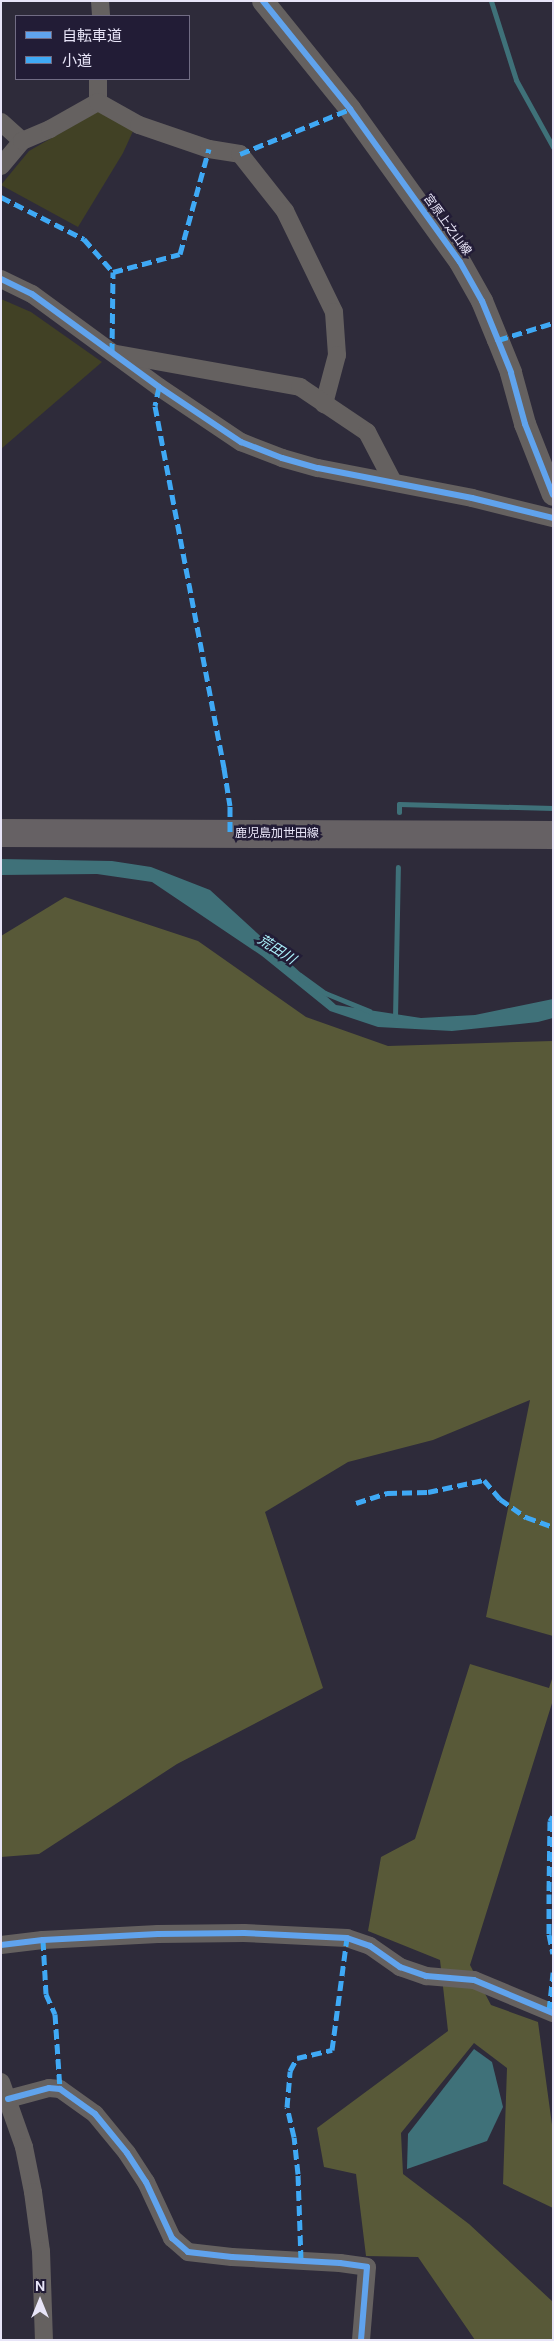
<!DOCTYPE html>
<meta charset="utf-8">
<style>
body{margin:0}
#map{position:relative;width:554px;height:2341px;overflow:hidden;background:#2e2b3a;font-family:"DM Sans","Noto Sans JP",sans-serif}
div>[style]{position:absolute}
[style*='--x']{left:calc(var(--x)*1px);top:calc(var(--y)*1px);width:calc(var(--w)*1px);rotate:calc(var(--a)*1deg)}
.green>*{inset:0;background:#414125}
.forest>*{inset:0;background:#585938}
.water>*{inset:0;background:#3f7179}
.stream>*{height:5px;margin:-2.5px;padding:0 2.5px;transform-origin:2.5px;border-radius:2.5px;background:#3f7179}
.minor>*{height:18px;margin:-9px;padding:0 9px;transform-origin:9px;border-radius:9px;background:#656160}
.tertiary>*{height:22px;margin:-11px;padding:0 11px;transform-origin:11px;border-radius:11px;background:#656160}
.primary>*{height:28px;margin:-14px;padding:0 14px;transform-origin:14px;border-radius:14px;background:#666164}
.quiet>*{height:5px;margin-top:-2.5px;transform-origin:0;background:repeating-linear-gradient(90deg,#3fa9f5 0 10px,transparent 0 15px)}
.cycleway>*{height:6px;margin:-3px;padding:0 3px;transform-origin:3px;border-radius:3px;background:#60a3ed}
span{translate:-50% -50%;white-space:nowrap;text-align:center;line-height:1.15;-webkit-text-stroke:5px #221c36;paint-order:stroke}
.street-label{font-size:12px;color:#e8e5f8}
.water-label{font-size:14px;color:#acf2fc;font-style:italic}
.frame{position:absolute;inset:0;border:2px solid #e8e5f8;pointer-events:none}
.legend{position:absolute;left:15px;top:15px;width:175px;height:65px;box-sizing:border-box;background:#221c36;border:1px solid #716c84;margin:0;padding:6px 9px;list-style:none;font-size:15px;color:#e8e5f8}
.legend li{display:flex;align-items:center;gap:10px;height:25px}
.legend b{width:25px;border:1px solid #716c84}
.north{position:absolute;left:15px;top:2276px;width:50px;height:50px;-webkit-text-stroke:4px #221c36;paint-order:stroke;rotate:0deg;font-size:14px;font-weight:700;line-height:20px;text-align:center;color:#e8e5f8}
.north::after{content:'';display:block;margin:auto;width:18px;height:22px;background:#e8e5f8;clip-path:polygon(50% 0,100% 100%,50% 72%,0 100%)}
</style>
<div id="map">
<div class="green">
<div style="clip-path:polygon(102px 109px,134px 129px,123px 153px,78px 227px,1px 185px,29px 151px)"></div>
<div style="clip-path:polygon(1px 299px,31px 312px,102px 362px,1px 449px)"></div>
</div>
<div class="forest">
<div style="clip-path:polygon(65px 897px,198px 941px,306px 1017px,388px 1046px,553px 1041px,553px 1636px,486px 1617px,530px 1400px,433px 1440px,348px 1462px,265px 1512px,323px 1688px,177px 1764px,39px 1854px,1px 1857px,1px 936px)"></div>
<div style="clip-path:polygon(470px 1664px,549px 1688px,553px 1676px,553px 1700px,470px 1965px,491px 2005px,538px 2022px,553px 2132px,553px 2208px,503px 2184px,507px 2068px,474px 2043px,401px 2133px,403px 2174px,469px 2224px,553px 2302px,553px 2340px,475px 2340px,418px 2257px,366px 2256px,356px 2174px,324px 2167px,317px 2128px,448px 2031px,440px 1960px,368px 1931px,381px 1857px,415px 1839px)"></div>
</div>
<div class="water">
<div style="clip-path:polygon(1px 859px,112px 861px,151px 867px,210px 890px,336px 1005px,421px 1018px,475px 1015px,553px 999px,553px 1018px,538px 1022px,452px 1031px,378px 1027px,330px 1011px,262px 956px,152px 882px,97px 874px,1px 875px)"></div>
<div style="clip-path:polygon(474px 2049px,492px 2062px,503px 2107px,487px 2141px,407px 2169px,408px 2134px)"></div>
</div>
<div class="stream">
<div style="--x:491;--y:1;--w:83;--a:72.4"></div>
<div style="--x:516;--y:80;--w:77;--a:61.1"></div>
<div style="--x:399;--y:812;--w:8;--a:-90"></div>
<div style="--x:399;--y:804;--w:154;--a:1.5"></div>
<div style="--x:300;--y:975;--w:31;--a:36"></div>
<div style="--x:325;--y:993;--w:48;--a:22.2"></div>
<div style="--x:395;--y:1018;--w:151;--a:-88.9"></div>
</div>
<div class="minor">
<div style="--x:100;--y:1;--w:15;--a:86"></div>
<div style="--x:98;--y:102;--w:23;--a:-90"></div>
<div style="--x:1;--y:122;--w:28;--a:42"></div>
<div style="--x:1;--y:166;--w:33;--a:-50"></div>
<div style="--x:22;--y:141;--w:30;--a:-23"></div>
<div style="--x:50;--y:129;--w:55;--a:-29.4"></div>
<div style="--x:98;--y:102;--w:47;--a:29.3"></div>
<div style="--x:139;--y:125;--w:74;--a:18.9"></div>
<div style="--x:209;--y:149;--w:31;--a:9"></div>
<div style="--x:240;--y:154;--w:73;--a:51.7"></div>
<div style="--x:285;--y:211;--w:112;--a:64.1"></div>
<div style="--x:334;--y:312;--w:43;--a:86"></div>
<div style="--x:337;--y:355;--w:51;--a:104.9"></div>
<div style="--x:1;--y:279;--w:34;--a:26"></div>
<div style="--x:32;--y:294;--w:157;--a:36.2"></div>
<div style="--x:159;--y:387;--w:99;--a:33.9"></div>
<div style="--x:241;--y:442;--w:44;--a:21.3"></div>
<div style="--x:282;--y:458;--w:37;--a:16"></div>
<div style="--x:318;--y:468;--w:157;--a:11"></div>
<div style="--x:472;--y:498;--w:83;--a:13.9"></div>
<div style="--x:117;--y:354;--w:186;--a:10.2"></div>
<div style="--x:300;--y:387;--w:81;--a:33.9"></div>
<div style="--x:367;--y:432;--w:56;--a:62.5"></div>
<div style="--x:1;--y:1945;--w:42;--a:-6.8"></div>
<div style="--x:43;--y:1940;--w:115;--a:-3"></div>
<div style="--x:158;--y:1934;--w:86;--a:-0.7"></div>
<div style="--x:244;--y:1933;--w:103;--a:2.8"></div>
<div style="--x:347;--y:1938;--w:24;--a:19"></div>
<div style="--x:370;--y:1946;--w:37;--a:35"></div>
<div style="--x:400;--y:1967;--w:28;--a:19"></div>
<div style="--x:426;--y:1976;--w:48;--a:4.8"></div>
<div style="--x:474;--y:1980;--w:86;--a:22.7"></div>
<div style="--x:1;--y:2082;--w:69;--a:70.5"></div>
<div style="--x:24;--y:2147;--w:46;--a:78.7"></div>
<div style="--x:33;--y:2192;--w:60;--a:82.3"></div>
<div style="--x:41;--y:2251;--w:89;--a:88.1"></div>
<div style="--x:8;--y:2099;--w:42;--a:-15"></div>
<div style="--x:49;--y:2088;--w:11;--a:5"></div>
<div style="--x:60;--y:2089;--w:43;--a:35.5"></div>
<div style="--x:95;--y:2114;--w:50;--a:50.6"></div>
<div style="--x:127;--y:2153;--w:35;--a:57"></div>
<div style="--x:146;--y:2182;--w:62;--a:65.1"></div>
<div style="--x:172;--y:2238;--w:21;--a:41"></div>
<div style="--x:188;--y:2252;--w:44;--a:6.5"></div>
<div style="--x:232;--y:2257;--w:108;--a:3.2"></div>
<div style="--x:340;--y:2263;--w:27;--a:8"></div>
<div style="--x:367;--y:2267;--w:73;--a:94.7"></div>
</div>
<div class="tertiary">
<div style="--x:263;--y:1;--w:139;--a:51.1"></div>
<div style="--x:350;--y:109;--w:188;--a:54.3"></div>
<div style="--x:460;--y:262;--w:45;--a:60.6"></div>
<div style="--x:482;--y:301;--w:42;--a:67.7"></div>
<div style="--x:498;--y:340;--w:35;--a:68"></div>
<div style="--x:511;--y:373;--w:53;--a:74.6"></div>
<div style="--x:525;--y:424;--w:76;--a:68.5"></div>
</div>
<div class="primary">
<div style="--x:1;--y:833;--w:552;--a:0.21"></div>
</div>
<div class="quiet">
<div style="--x:240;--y:154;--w:119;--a:-22.2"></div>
<div style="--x:1;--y:197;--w:93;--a:26.8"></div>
<div style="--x:84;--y:239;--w:44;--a:48.7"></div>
<div style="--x:498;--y:340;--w:58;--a:-17.2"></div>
<div style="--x:112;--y:353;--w:81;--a:-89.3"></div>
<div style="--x:113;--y:272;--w:69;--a:-15"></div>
<div style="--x:180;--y:254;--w:109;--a:-74.6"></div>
<div style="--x:159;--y:387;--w:19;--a:102"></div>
<div style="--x:155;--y:406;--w:369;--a:79.2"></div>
<div style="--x:224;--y:768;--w:38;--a:81"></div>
<div style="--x:230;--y:806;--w:28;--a:90"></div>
<div style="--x:356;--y:1503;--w:33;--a:-18"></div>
<div style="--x:387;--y:1493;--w:41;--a:-1.4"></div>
<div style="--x:428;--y:1492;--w:57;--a:-12.1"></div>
<div style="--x:484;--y:1480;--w:25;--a:50"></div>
<div style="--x:500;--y:1499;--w:32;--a:35"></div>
<div style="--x:526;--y:1517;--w:29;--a:20"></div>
<div style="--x:553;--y:1816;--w:6;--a:121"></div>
<div style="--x:550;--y:1821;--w:73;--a:90.8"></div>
<div style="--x:549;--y:1894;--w:40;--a:90"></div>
<div style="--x:549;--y:1934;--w:20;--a:79"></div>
<div style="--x:43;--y:1940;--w:54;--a:86.8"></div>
<div style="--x:46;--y:1994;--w:22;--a:66"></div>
<div style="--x:55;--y:2014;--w:75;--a:86.2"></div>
<div style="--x:549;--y:2011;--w:39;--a:-84"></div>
<div style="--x:301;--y:2260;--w:86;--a:-92"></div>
<div style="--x:298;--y:2174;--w:37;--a:-96"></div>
<div style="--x:294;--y:2137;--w:31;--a:-103"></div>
<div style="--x:287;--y:2107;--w:36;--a:-85"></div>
<div style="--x:290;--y:2071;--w:15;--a:-62"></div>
<div style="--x:297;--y:2058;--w:36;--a:-13"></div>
<div style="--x:332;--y:2050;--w:113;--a:-82.4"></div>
</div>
<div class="cycleway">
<div style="--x:263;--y:1;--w:139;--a:51.1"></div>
<div style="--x:350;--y:109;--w:188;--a:54.3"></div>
<div style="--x:460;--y:262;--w:45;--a:60.6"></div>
<div style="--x:482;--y:301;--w:42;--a:67.7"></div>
<div style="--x:498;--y:340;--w:35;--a:68"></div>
<div style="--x:511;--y:373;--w:53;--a:74.6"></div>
<div style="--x:525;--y:424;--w:76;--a:68.5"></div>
<div style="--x:1;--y:279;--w:34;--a:26"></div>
<div style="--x:32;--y:294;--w:157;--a:36.2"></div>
<div style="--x:159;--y:387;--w:99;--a:33.9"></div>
<div style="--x:241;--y:442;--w:44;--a:21.3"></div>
<div style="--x:282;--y:458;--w:37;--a:16"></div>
<div style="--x:318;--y:468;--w:157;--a:11"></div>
<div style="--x:472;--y:498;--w:83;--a:13.9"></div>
<div style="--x:1;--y:1945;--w:42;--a:-6.8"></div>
<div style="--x:43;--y:1940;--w:115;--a:-3"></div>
<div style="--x:158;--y:1934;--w:86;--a:-0.7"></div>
<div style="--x:244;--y:1933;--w:103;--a:2.8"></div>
<div style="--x:347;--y:1938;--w:24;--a:19"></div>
<div style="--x:370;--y:1946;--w:37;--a:35"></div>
<div style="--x:400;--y:1967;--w:28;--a:19"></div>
<div style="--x:426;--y:1976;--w:48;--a:4.8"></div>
<div style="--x:474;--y:1980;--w:86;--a:22.7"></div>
<div style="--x:8;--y:2099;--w:42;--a:-15"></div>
<div style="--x:49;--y:2088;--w:11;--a:5"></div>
<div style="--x:60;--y:2089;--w:43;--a:35.5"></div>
<div style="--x:95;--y:2114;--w:50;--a:50.6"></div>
<div style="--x:127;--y:2153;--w:35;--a:57"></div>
<div style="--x:146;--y:2182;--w:62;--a:65.1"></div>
<div style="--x:172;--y:2238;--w:21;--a:41"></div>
<div style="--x:188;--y:2252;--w:44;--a:6.5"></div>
<div style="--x:232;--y:2257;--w:108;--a:3.2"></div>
<div style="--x:340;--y:2263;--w:27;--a:8"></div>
<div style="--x:367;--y:2267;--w:73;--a:94.7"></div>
</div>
<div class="street-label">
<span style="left:447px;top:225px;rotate:54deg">宮原上之山線</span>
<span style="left:277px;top:834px">鹿児島加世田線</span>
</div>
<div class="water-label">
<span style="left:277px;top:949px;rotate:33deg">荒田川</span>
</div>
<div class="frame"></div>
<ul class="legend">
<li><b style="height:6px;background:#60a3ed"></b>自転車道</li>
<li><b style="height:6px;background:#3fa9f5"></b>小道</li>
</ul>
<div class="north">N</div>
</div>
